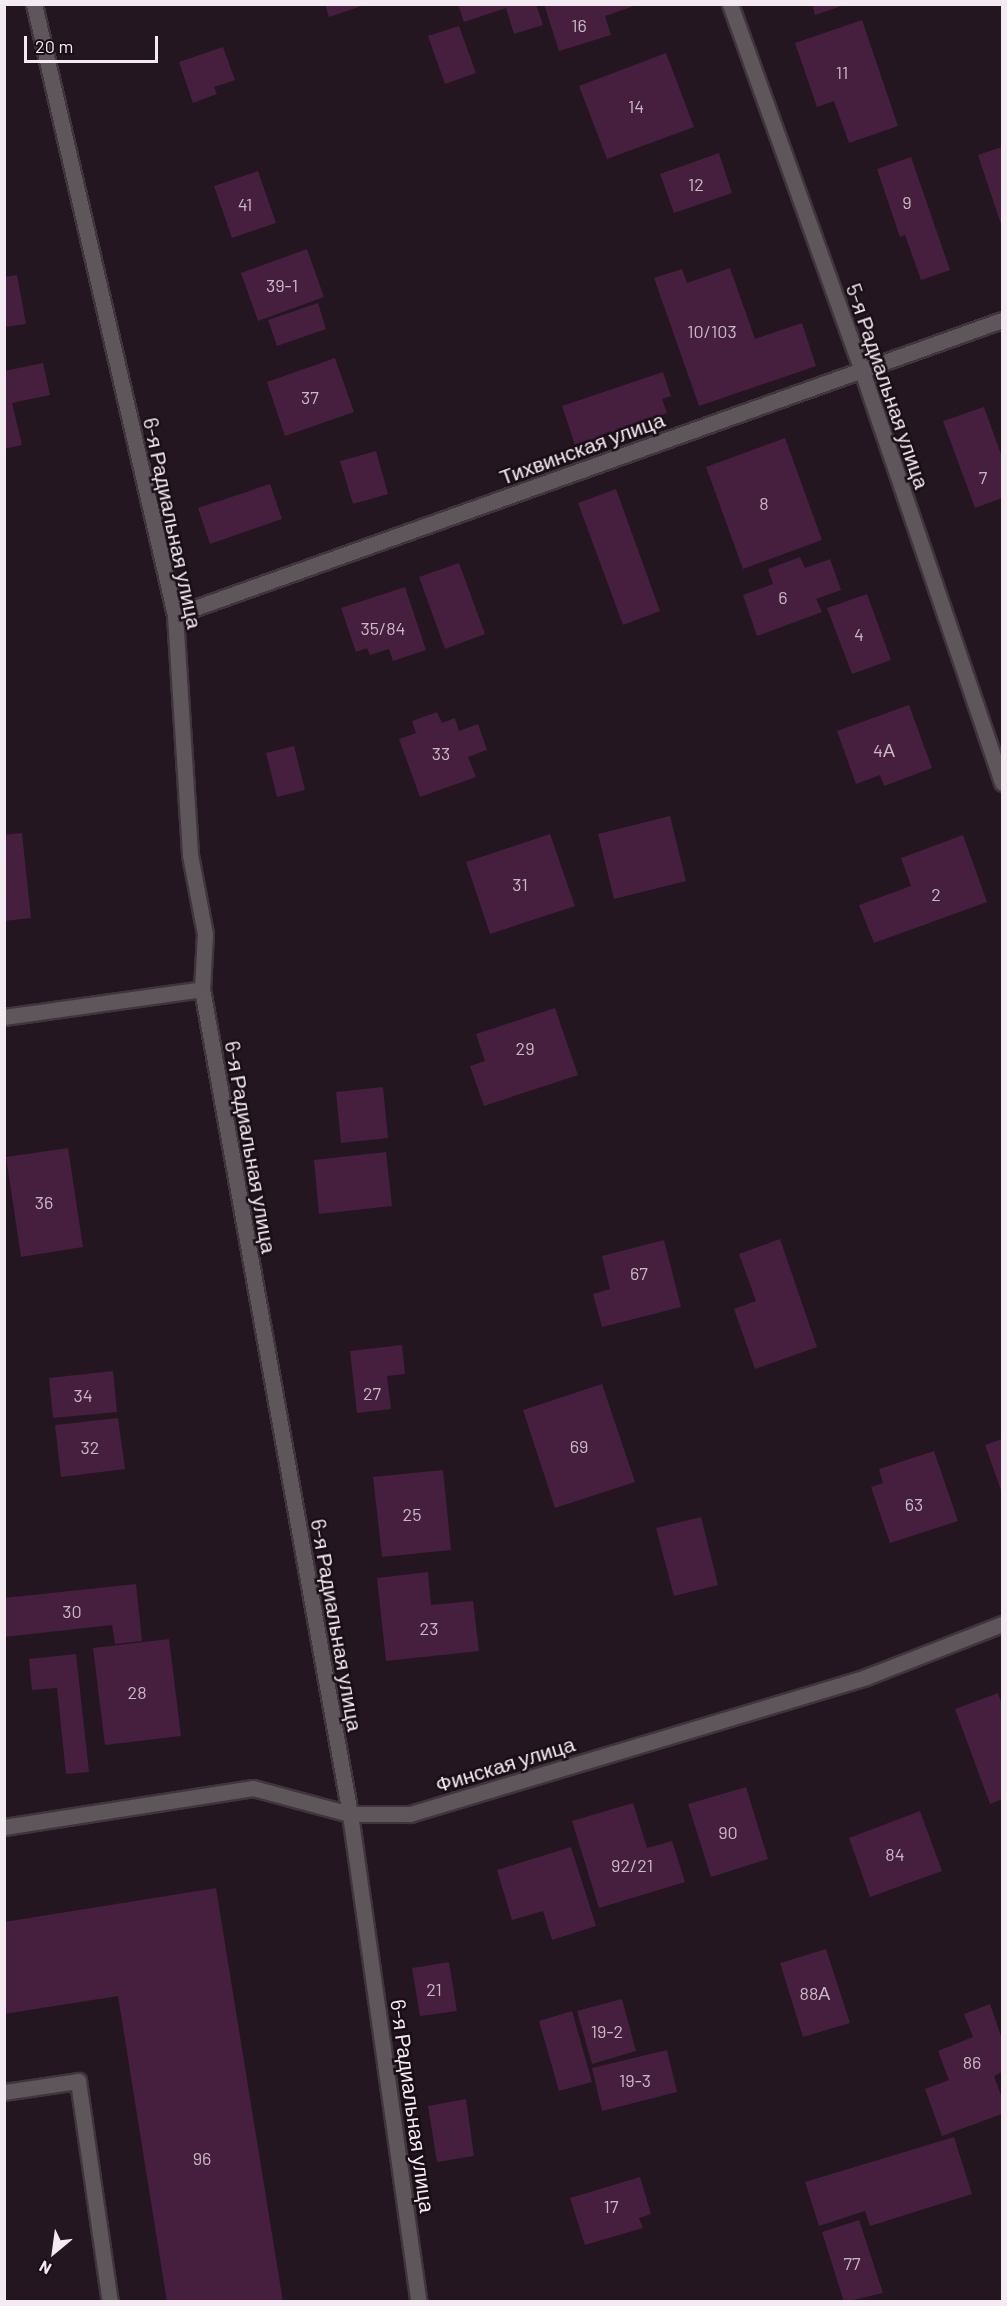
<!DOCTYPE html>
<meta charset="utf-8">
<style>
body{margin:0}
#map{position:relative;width:1007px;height:2306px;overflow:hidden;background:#231620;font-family:Barlow,sans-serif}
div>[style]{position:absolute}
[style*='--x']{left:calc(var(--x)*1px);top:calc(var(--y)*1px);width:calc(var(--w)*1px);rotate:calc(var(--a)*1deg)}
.building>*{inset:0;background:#461e3e}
.roads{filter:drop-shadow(2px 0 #40343d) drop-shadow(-2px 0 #40343d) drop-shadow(0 2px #40343d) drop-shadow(0 -2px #40343d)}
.minor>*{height:15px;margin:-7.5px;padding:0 7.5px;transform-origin:7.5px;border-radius:7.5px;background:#5e565b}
span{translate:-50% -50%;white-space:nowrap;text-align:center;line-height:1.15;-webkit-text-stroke:5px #190d16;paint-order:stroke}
.number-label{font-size:18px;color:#c8b7c4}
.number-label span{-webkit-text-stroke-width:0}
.street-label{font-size:21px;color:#f4eaf1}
.frame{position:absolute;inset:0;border:6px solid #f4eaf1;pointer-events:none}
.north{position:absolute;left:24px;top:2222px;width:60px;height:60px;-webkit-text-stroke:4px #190d16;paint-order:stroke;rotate:209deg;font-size:16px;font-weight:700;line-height:24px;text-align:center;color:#f4eaf1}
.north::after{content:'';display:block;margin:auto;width:21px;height:27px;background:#f4eaf1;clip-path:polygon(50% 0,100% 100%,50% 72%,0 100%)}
.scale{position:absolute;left:24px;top:36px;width:134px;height:27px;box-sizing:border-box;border:3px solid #f4eaf1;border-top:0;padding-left:8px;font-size:18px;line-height:21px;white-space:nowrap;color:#f4eaf1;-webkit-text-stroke:4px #190d16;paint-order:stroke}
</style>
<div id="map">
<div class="building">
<div style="clip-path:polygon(325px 4px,365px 4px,365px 5px,329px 17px)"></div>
<div style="clip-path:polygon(458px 4px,536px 4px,543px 25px,514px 34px,506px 8px,464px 22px)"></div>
<div style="clip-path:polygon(544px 4px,637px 4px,637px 5px,605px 16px,611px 35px,559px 51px)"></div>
<div style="clip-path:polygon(812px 4px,845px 4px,845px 5px,815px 15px)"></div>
<div style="clip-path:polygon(862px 20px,898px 126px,849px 143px,834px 101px,817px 107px,795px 43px)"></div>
<div style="clip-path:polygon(459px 26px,476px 73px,445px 84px,428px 36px)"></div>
<div style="clip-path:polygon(223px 47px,235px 80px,214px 87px,217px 94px,193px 103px,179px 62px)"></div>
<div style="clip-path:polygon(666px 53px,694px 127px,607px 159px,579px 86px)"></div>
<div style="clip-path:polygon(1002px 147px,1002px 227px,978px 155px)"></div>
<div style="clip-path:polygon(719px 153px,732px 193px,674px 213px,660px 174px)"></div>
<div style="clip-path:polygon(911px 157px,950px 270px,921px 280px,905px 235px,900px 237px,877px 169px)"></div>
<div style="clip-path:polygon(258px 171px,276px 223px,232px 238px,214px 186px)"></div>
<div style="clip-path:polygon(307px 249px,324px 297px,258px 321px,241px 273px)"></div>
<div style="clip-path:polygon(730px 268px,755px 339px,802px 323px,816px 366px,699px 406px,654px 278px,682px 269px,687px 283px)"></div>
<div style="clip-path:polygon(17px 275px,26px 324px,4px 327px,4px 277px)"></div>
<div style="clip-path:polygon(318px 303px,326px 329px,277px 346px,268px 320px)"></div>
<div style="clip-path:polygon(335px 358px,354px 412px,285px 436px,267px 382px)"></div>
<div style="clip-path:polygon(43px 363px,50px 395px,12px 403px,22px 445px,4px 449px,4px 371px)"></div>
<div style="clip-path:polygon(663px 372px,671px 396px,662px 399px,667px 413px,575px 445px,562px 406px)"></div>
<div style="clip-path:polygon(984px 407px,1002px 457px,1002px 498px,975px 508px,943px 421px)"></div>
<div style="clip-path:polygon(785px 438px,822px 540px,743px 569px,706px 467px)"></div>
<div style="clip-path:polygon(376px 451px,388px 494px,353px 504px,340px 461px)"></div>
<div style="clip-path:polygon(270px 484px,282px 519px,210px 544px,198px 508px)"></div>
<div style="clip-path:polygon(616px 489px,660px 611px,623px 625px,578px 503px)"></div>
<div style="clip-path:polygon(800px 557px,805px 568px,830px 559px,841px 590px,816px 599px,822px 612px,757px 636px,743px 595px,773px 584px,768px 569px)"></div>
<div style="clip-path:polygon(459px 563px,485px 634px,445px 649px,419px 577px)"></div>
<div style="clip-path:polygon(405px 587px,426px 650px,393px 661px,389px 649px,370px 655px,367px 648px,356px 652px,341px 608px)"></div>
<div style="clip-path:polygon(867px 594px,891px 660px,852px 674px,827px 608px)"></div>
<div style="clip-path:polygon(909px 705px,932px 768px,884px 786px,880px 775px,856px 784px,837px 731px)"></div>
<div style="clip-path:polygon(437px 712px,442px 723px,455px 718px,459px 731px,478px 724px,487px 750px,468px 757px,476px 777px,420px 797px,399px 739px,416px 733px,412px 721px)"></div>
<div style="clip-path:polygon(294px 746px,305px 790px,277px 797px,266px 753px)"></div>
<div style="clip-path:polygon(670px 816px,686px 881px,614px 899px,598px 834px)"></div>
<div style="clip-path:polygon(22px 833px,31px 918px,4px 921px,4px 835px)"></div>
<div style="clip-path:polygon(550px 834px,575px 906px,490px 934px,466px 862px)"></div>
<div style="clip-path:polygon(963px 835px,987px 902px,874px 943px,859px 905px,911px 886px,901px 858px)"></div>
<div style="clip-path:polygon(555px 1008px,578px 1075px,484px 1106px,470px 1066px,485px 1061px,476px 1034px)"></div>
<div style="clip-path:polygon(383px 1087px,388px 1138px,341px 1143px,336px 1092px)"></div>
<div style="clip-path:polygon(68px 1148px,83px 1247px,21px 1257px,6px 1157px)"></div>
<div style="clip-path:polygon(386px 1152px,392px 1206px,319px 1214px,314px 1160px)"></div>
<div style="clip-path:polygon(780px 1239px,817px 1347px,755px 1369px,734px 1309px,756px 1301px,739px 1254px)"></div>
<div style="clip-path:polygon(664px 1240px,681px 1307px,602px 1327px,593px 1294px,610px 1289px,602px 1256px)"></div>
<div style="clip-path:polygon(402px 1345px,405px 1374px,387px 1376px,391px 1409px,357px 1413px,350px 1351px)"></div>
<div style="clip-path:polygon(113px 1371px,117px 1412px,53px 1418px,49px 1378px)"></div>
<div style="clip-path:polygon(602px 1384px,635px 1482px,555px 1508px,523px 1410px)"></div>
<div style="clip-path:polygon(118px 1418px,125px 1469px,61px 1477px,55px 1425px)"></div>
<div style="clip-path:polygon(1002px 1439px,1002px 1493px,985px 1445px)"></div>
<div style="clip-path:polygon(934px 1451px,958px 1521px,890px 1543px,871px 1487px,883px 1483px,879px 1469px)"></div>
<div style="clip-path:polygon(443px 1470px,451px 1550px,382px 1557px,373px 1477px)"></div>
<div style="clip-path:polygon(701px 1517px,718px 1585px,674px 1596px,656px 1528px)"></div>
<div style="clip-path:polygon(428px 1572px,431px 1605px,473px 1601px,479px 1651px,386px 1661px,377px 1578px)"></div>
<div style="clip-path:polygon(136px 1584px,142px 1641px,115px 1644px,112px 1625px,4px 1637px,4px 1598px)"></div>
<div style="clip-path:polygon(169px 1639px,181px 1736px,105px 1745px,93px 1648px)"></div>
<div style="clip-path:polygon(76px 1654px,89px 1772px,66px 1774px,57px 1688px,32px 1690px,29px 1659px)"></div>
<div style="clip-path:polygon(998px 1693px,1002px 1705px,1002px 1799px,990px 1804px,955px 1709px)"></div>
<div style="clip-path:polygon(746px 1787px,768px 1859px,711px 1877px,688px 1804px)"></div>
<div style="clip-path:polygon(633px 1803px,647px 1848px,672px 1841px,685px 1882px,599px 1908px,572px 1821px)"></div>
<div style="clip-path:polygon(920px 1811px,942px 1871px,870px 1897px,849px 1838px)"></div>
<div style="clip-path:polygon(571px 1847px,596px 1926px,552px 1940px,543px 1911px,512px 1920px,497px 1870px)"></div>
<div style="clip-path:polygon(216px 1888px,283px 2302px,167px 2302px,118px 1996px,4px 2014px,4px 1922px)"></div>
<div style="clip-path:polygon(826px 1949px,850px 2023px,803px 2037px,780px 1963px)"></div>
<div style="clip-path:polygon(449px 1962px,457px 2011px,420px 2016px,412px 1968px)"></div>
<div style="clip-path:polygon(622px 1999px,636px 2051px,592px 2064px,577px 2011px)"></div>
<div style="clip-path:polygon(990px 2004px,1002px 2039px,1002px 2072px,994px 2076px,1002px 2098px,1002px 2114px,942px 2136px,925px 2089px,949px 2080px,938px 2051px,973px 2037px,964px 2014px)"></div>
<div style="clip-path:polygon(572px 2011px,592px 2082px,559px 2091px,539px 2021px)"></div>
<div style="clip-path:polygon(667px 2050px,677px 2092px,602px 2111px,592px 2068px)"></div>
<div style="clip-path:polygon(466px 2099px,474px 2156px,437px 2162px,428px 2106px)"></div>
<div style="clip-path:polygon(954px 2137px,972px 2194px,870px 2226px,865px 2211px,819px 2226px,805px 2182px)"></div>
<div style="clip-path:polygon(640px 2177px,651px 2214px,639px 2218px,643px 2228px,585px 2245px,570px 2198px)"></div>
<div style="clip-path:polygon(859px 2220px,883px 2293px,844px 2302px,822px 2232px)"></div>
</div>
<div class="roads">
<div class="minor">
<div style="--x:34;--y:4;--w:627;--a:77.01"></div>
<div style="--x:175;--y:615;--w:240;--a:86.4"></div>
<div style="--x:190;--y:855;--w:80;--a:79.2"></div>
<div style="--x:205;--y:934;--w:55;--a:93.1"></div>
<div style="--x:202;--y:989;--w:838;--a:79.83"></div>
<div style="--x:350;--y:1814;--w:493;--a:82"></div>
<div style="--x:730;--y:4;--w:390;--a:70.2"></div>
<div style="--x:862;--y:371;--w:435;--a:71.2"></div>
<div style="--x:175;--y:615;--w:878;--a:-19.63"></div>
<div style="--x:4;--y:1017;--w:200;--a:-8"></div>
<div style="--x:4;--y:1827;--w:252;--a:-8.9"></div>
<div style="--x:253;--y:1788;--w:100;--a:15"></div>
<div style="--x:350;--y:1814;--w:60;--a:0"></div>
<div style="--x:410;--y:1814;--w:476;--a:-16.7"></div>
<div style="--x:866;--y:1677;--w:146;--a:-21.3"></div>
<div style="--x:4;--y:2092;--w:75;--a:-8.5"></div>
<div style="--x:78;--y:2081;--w:223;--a:81.8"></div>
</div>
</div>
<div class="number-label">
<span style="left:579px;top:25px">16</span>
<span style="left:842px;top:72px">11</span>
<span style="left:636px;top:106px">14</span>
<span style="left:696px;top:184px">12</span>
<span style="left:907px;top:202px">9</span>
<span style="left:245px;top:204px">41</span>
<span style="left:282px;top:285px">39-1</span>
<span style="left:712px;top:331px">10/103</span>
<span style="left:310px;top:397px">37</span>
<span style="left:983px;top:477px">7</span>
<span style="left:764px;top:503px">8</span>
<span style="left:783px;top:597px">6</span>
<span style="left:383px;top:628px">35/84</span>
<span style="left:859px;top:634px">4</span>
<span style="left:884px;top:750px">4А</span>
<span style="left:441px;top:753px">33</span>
<span style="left:520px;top:884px">31</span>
<span style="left:936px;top:894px">2</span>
<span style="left:525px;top:1048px">29</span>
<span style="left:44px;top:1202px">36</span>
<span style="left:639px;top:1273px">67</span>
<span style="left:372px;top:1393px">27</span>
<span style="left:83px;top:1395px">34</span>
<span style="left:579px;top:1446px">69</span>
<span style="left:90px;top:1447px">32</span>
<span style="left:914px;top:1504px">63</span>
<span style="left:412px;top:1514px">25</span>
<span style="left:72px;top:1611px">30</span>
<span style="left:429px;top:1628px">23</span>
<span style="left:137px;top:1692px">28</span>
<span style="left:728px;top:1832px">90</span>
<span style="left:895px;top:1854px">84</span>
<span style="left:632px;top:1865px">92/21</span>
<span style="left:434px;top:1989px">21</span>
<span style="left:815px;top:1993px">88А</span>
<span style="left:607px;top:2031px">19-2</span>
<span style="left:972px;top:2062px">86</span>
<span style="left:635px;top:2080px">19-3</span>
<span style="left:202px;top:2158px">96</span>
<span style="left:611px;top:2206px">17</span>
<span style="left:852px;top:2263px">77</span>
</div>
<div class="street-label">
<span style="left:888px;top:386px;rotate:71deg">5-я Радиальная улица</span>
<span style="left:582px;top:448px;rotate:-20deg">Тихвинская улица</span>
<span style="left:173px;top:523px;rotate:78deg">6-я Радиальная улица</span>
<span style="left:251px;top:1147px;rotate:80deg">6-я Радиальная улица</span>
<span style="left:337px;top:1625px;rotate:80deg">6-я Радиальная улица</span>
<span style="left:505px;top:1764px;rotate:-17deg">Финская улица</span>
<span style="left:413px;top:2106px;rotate:82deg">6-я Радиальная улица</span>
</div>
<div class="frame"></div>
<div class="north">N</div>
<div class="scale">20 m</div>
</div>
